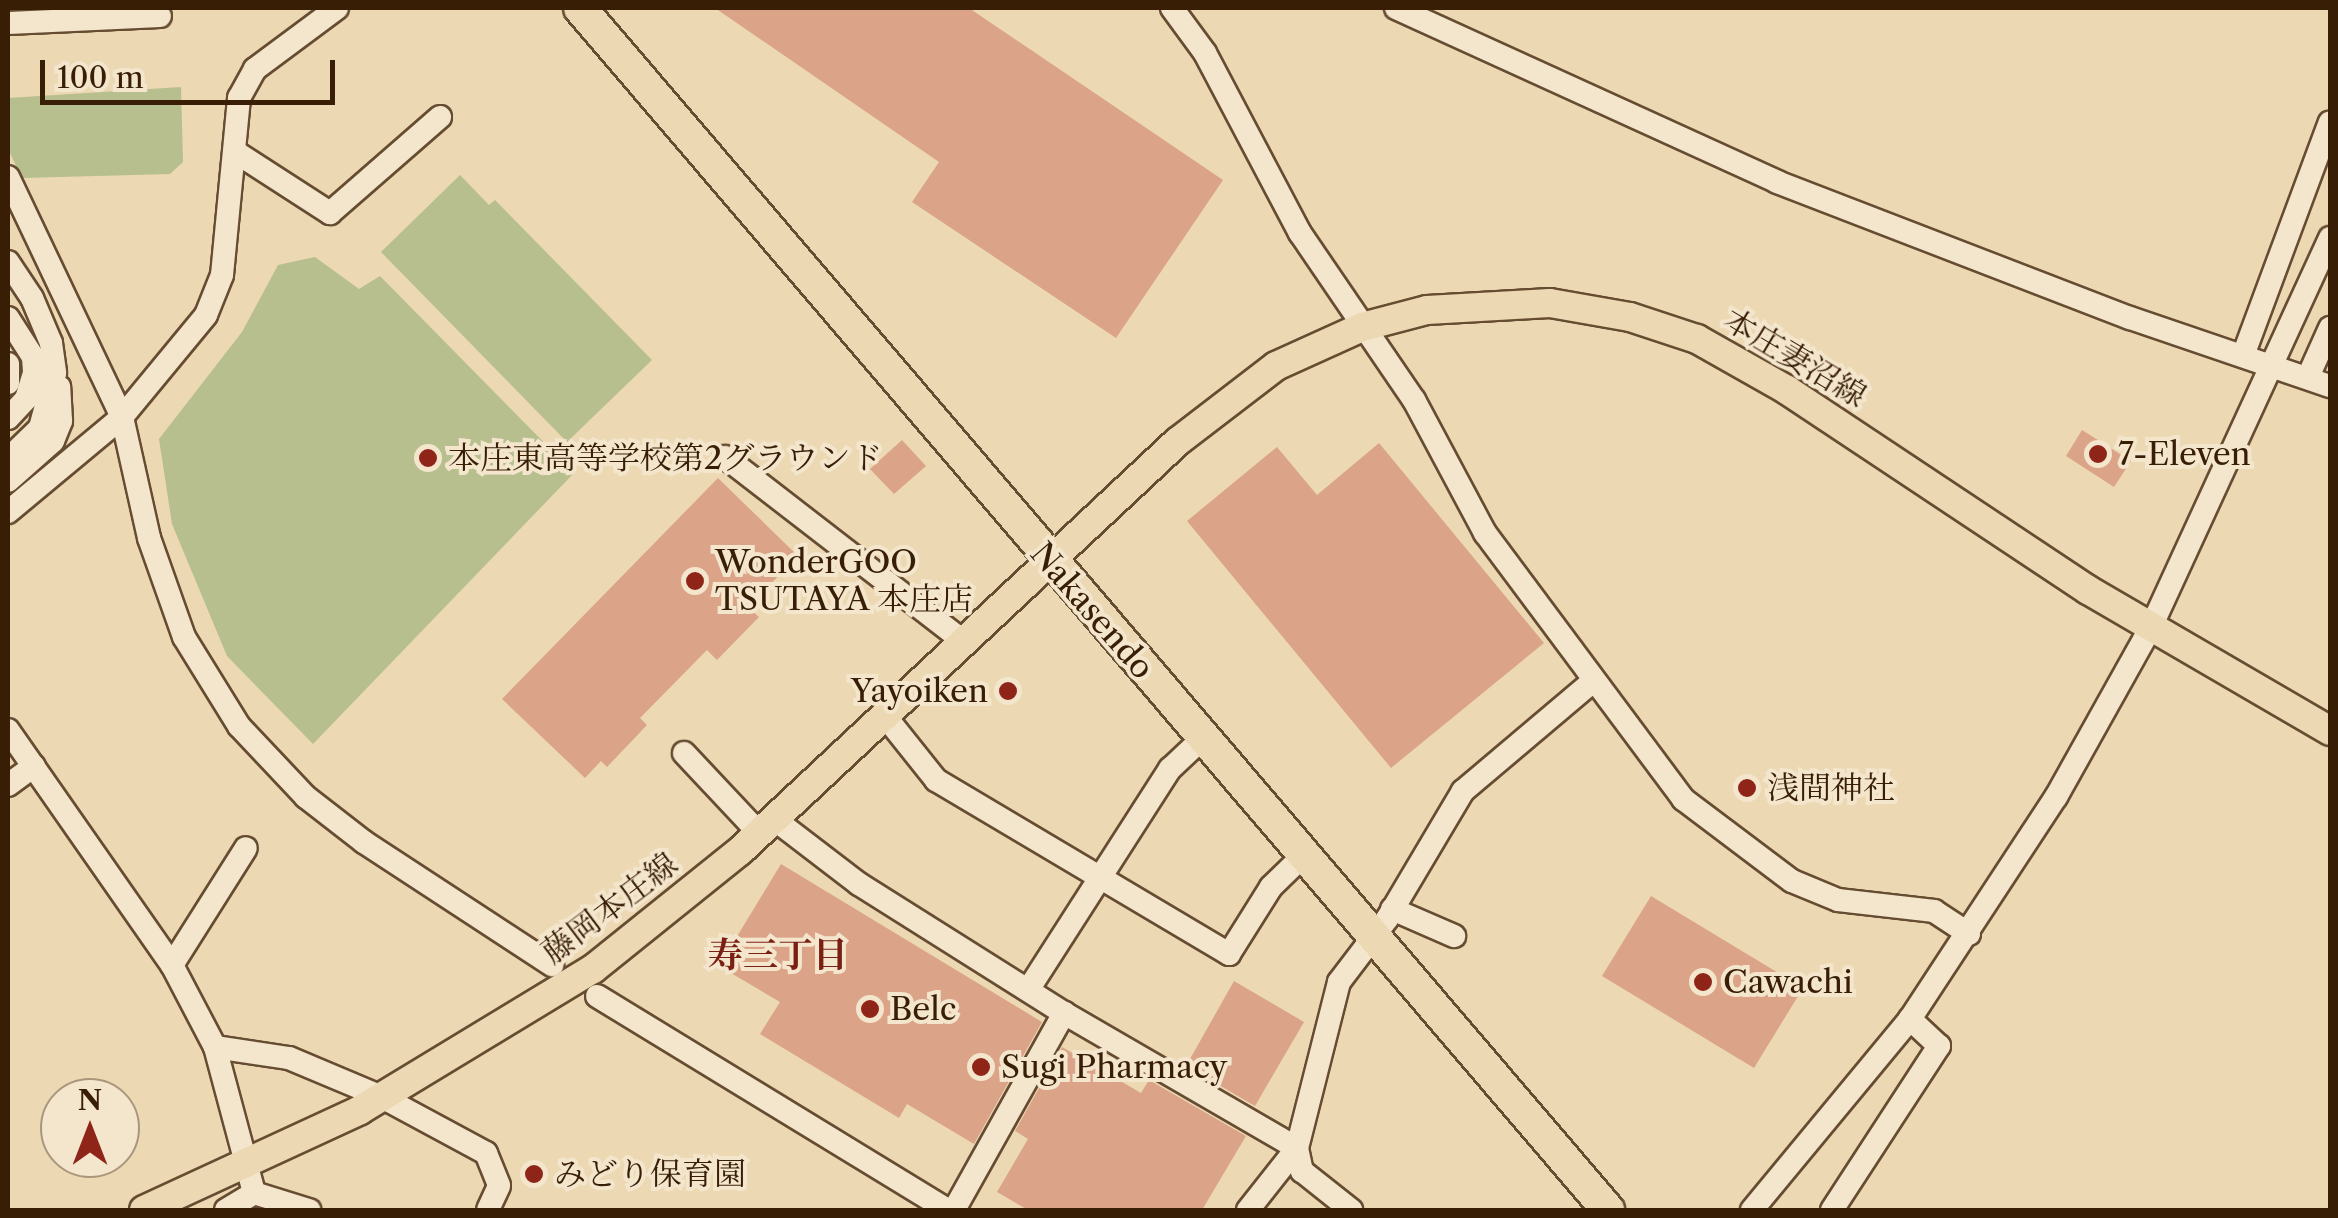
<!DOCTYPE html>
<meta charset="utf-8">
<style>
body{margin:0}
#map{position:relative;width:2338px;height:1218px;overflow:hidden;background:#ecd8b2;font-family:"Libre Caslon Text","Noto Serif JP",serif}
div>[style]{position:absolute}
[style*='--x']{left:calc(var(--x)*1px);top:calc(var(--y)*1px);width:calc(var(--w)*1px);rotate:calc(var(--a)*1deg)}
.green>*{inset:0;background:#b6bf8d}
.building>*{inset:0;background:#dba489}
.roads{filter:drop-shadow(2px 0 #664c31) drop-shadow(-2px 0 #664c31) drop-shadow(0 2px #664c31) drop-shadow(0 -2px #664c31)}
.minor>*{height:22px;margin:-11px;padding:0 11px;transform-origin:11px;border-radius:11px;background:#f3e6cd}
.major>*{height:28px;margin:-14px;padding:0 14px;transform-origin:14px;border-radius:14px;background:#ecd8b2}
.highway>*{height:32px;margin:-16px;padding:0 16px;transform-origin:16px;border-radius:16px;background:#ecd8b2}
.dots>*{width:28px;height:28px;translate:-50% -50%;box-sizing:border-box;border:5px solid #f3e6cd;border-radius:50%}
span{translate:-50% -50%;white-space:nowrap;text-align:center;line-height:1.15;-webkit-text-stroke:8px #f3e6cd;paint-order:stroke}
.street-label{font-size:32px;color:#391e06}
.poi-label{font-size:32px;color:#391e06}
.left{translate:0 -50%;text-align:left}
.right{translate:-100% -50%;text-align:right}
.neighbourhood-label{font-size:35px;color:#7a1f14;font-weight:700}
.frame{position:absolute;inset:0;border:10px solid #391e06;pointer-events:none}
.north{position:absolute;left:40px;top:1078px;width:100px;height:100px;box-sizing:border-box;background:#f3e6cd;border:2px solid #a9967d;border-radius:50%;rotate:0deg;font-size:28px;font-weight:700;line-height:40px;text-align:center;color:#391e06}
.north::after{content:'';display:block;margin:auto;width:35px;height:45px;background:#8f2418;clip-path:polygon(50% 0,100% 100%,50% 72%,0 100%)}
.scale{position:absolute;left:40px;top:60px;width:295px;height:45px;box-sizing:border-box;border:5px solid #391e06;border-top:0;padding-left:12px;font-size:30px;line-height:35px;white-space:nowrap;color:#391e06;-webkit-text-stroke:8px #f3e6cd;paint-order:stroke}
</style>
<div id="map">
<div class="green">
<div style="clip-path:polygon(181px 87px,183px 162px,170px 174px,22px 178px,8px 149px,8px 98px)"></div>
<div style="clip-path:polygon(460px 175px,489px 205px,495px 200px,652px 360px,567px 442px,381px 252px)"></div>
<div style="clip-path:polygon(315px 257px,359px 289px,380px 276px,574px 473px,313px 744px,227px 656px,172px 524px,159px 439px,242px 332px,278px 265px)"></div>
</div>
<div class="building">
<div style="clip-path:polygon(715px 8px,969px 8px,1223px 180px,1116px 338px,912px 202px,939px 162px)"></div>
<div style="clip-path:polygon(2082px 430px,2131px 461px,2114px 487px,2066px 456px)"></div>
<div style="clip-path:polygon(902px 440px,926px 466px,894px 494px,870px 469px)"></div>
<div style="clip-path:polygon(1379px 443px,1544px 643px,1391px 768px,1187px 521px,1277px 447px,1317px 495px)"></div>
<div style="clip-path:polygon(718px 478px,798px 556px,748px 607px,759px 617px,717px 660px,707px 650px,640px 718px,647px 725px,607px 767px,601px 761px,585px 778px,502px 699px)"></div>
<div style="clip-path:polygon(781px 864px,1042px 1022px,974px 1144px,907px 1104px,899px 1118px,760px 1034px,780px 1002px,719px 966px)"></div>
<div style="clip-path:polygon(1651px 896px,1803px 988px,1754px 1068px,1602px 976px)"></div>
<div style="clip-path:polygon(1234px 981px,1304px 1022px,1255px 1106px,1186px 1066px)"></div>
<div style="clip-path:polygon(1062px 1047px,1141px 1093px,1149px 1080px,1246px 1136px,1202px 1210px,1028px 1210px,997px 1192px,1028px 1139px,1015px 1131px)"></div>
</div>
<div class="roads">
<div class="minor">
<div style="--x:1172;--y:8;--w:56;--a:53.7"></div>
<div style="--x:1205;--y:53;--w:204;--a:62.2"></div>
<div style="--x:1300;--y:233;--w:202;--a:55.7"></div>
<div style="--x:1414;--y:400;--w:151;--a:61.9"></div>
<div style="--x:1485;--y:533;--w:332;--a:53.3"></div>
<div style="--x:1683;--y:799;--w:136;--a:37"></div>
<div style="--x:1792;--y:881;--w:50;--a:22.4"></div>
<div style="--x:1838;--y:900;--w:97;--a:6.5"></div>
<div style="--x:1934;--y:911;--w:42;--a:33.3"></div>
<div style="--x:1396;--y:8;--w:419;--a:24.5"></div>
<div style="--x:1777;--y:182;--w:378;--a:21.1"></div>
<div style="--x:2130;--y:318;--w:211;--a:18.8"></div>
<div style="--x:8;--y:23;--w:152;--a:-2.6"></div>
<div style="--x:237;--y:153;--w:111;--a:32.8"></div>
<div style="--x:330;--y:213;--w:146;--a:-41.1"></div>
<div style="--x:8;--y:177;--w:266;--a:64.6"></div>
<div style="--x:122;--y:417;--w:124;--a:77.4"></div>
<div style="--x:149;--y:538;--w:105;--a:70.5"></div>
<div style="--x:184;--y:637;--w:105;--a:58.3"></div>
<div style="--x:239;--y:726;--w:98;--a:46.7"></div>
<div style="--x:306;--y:797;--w:73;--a:37.8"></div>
<div style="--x:364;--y:842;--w:225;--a:33.2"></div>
<div style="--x:8;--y:262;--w:43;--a:56.3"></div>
<div style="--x:32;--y:298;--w:49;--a:67.1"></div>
<div style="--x:51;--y:343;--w:30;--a:82"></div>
<div style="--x:55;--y:373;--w:57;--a:105.3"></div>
<div style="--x:40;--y:428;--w:45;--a:135.9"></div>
<div style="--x:8;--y:318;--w:46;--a:57.3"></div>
<div style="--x:33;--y:357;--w:16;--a:86"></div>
<div style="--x:34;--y:373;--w:27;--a:107"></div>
<div style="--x:26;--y:399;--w:26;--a:133"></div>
<div style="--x:2244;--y:353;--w:246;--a:-69.6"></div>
<div style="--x:8;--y:364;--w:19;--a:90"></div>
<div style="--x:2308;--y:377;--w:54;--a:-65.8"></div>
<div style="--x:725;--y:457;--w:302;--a:37.7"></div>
<div style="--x:8;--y:481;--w:60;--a:-41.6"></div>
<div style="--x:53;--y:441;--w:22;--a:-68"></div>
<div style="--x:61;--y:421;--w:34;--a:-93"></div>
<div style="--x:8;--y:512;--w:148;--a:-39.8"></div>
<div style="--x:122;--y:417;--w:132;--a:-50.5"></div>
<div style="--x:206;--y:315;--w:43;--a:-68.2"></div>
<div style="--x:222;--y:275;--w:178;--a:-84.5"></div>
<div style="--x:239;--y:98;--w:33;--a:-61"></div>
<div style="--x:255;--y:69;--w:102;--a:-36.6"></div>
<div style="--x:885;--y:716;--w:82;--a:51.4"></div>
<div style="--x:936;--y:780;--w:341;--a:30.7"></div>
<div style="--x:1229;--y:954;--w:79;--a:-57.9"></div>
<div style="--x:1271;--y:887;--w:45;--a:-44.1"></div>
<div style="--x:8;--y:730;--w:287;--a:55.1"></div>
<div style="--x:172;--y:965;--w:93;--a:62.3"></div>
<div style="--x:215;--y:1047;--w:151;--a:75"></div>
<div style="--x:254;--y:1193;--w:58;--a:17.2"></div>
<div style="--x:684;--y:753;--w:110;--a:46.8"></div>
<div style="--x:8;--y:785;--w:32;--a:-36"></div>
<div style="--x:774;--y:819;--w:107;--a:37.4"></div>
<div style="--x:859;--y:884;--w:242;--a:32.2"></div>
<div style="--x:1064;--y:1013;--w:269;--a:30.1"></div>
<div style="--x:1297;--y:1148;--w:24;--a:78"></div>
<div style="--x:1302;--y:1171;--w:63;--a:38.5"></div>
<div style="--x:1392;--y:909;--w:68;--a:23.5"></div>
<div style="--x:172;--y:965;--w:138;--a:-57.7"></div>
<div style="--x:1028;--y:990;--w:263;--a:-57.3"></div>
<div style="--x:1170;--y:769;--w:44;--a:-43.2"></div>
<div style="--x:597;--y:996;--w:410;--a:31.4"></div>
<div style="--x:215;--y:1047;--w:75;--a:8.5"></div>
<div style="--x:289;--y:1058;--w:101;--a:22.8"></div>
<div style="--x:382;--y:1097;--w:118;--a:28.3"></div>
<div style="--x:486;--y:1153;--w:35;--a:68"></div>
<div style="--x:499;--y:1186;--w:26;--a:115"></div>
<div style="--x:226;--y:1210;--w:33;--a:-31"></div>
<div style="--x:954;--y:1210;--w:226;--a:-60.8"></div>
<div style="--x:1248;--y:1210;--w:79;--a:-51.7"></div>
<div style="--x:1297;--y:1148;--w:171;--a:-75.8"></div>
<div style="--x:1339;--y:982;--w:79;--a:-52.7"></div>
<div style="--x:1387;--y:919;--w:149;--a:-59.3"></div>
<div style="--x:1463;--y:791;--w:167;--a:-40.2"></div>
<div style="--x:1752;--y:1210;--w:248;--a:-50.4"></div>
<div style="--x:1910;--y:1019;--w:266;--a:-56.7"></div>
<div style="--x:2056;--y:797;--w:197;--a:-60.8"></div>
<div style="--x:2152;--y:625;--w:426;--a:-65.3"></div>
<div style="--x:1832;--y:1210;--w:196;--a:-56.9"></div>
<div style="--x:1939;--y:1046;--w:40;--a:-137"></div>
</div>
<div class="major">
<div style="--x:144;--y:1210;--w:238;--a:-24.8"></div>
<div style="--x:360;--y:1110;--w:272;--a:-31.2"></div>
<div style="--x:593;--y:969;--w:189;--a:-38.8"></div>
<div style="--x:740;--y:851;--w:599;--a:-43.1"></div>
<div style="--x:1177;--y:442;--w:125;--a:-37.5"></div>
<div style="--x:1276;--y:366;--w:94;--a:-24.4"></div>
<div style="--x:1362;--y:327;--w:67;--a:-14.7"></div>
<div style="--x:1427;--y:310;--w:123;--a:-3.3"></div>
<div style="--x:1550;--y:303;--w:81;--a:9.9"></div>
<div style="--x:1630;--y:317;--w:71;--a:18.2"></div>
<div style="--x:1697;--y:339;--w:103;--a:29.5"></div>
<div style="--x:1787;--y:390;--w:361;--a:33.6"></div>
<div style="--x:2088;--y:590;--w:280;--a:30.2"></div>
</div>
<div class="highway">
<div style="--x:580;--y:8;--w:1582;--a:49.46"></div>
</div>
</div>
<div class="dots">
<div style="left:2098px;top:454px;background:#8f2418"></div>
<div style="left:428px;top:458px;background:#8f2418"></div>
<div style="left:695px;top:581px;background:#8f2418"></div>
<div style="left:1008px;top:691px;background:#8f2418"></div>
<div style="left:1747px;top:788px;background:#8f2418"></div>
<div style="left:1703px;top:982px;background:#8f2418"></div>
<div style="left:870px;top:1009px;background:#8f2418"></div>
<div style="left:981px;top:1067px;background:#8f2418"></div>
<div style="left:534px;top:1174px;background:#8f2418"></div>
</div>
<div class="street-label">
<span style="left:1795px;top:358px;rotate:31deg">本庄妻沼線</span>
<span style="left:1092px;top:611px;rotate:49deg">Nakasendo</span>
<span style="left:610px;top:908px;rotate:-37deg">藤岡本庄線</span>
</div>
<div class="poi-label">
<span class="left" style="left:2118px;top:454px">7-Eleven</span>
<span class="left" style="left:448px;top:458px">本庄東高等学校第2グラウンド</span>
<span class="left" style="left:715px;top:581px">WonderGOO<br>TSUTAYA 本庄店</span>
<span class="right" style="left:988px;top:691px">Yayoiken</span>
<span class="left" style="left:1767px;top:788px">浅間神社</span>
<span class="left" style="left:1723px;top:982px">Cawachi</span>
<span class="left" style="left:890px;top:1009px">Belc</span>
<span class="left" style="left:1001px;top:1067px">Sugi Pharmacy</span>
<span class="left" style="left:554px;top:1174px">みどり保育園</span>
</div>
<div class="neighbourhood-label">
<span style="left:778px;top:955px">寿三丁目</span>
</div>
<div class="frame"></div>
<div class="north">N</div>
<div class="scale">100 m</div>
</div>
